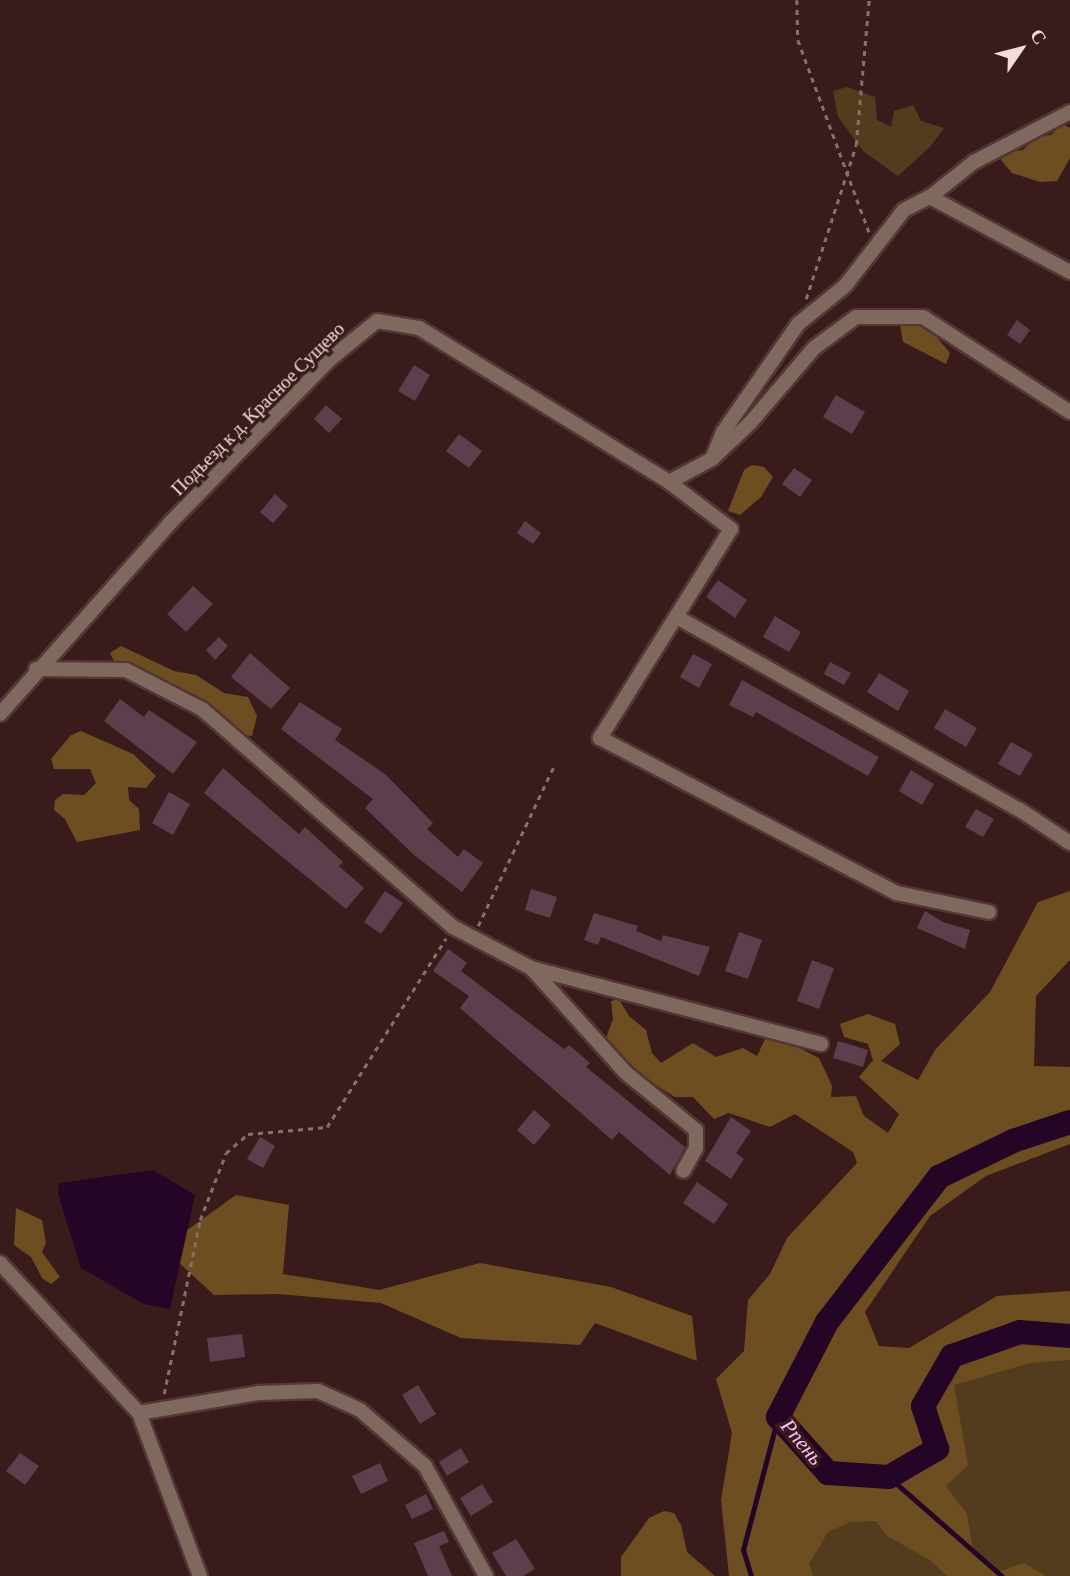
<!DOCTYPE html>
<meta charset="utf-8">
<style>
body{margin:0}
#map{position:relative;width:1070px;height:1576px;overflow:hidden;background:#3a1b1b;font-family:"Crimson Pro",serif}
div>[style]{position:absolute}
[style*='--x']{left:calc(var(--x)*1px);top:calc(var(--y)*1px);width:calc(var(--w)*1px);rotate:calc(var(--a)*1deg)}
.green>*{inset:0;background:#523c1d}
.forest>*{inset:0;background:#6c4e21}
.water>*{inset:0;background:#240526}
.stream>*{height:4.5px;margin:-2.25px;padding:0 2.25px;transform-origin:2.25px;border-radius:2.25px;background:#240526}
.river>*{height:24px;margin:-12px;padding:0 12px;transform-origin:12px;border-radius:12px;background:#240526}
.building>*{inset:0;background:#5e3e4c}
.path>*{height:2.5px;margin-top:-1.25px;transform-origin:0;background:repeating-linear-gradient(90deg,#896e6e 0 5px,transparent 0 10px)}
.roads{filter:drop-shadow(2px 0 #543636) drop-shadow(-2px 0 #543636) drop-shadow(0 2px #543636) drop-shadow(0 -2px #543636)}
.minor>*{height:14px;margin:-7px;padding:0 7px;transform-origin:7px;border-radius:7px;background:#7f695e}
span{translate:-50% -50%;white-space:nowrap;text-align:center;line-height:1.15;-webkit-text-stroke:7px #3a1b1b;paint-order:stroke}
.street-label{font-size:19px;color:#f3dddc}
.water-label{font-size:21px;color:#fbc1fe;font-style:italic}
.north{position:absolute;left:986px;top:14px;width:70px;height:70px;-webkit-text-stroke:5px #3a1b1b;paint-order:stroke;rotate:55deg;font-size:19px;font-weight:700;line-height:28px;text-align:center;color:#f3dddc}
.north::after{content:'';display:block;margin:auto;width:24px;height:32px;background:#f3dddc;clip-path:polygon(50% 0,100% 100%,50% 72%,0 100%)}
</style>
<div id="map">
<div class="green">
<div style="clip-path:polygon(847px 87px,875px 97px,877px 120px,891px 127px,894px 111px,913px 105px,921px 121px,944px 128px,930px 147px,898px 176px,863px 151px,838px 117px,833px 91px)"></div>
<div style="clip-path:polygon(1070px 1343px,1070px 1576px,797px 1576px,833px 1407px)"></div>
</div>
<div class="forest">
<div style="clip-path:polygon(1062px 124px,1070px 128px,1070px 158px,1057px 181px,1040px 182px,1012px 173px,1001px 160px,1003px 153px,1023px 150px,1035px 137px,1051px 135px)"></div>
<div style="clip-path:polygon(899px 318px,923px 321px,950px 353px,946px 364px,903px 342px)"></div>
<div style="clip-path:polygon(752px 465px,764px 467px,773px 477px,761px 497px,740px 515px,728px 511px,744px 470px)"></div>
<div style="clip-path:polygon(121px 646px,174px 671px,196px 675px,224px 693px,248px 697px,257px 716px,252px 736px,243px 735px,207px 704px,174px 686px,115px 663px,110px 653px)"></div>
<div style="clip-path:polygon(81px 731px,133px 754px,156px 776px,146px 788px,128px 787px,129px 800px,139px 809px,140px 830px,77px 842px,65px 819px,54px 810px,55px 800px,63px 794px,84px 795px,96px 783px,90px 769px,54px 769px,51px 759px,71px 735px)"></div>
<div style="clip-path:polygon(1070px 891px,1070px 960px,1036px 996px,1034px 1066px,1070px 1067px,1070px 1144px,986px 1176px,930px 1216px,865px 1312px,879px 1346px,909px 1348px,997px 1296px,1070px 1291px,1070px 1360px,1030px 1363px,954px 1385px,968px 1465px,946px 1486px,967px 1514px,973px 1551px,998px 1572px,1024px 1563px,1045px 1576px,947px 1576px,930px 1560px,887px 1536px,876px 1521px,850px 1522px,828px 1532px,809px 1564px,813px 1576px,729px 1576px,721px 1500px,732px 1433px,716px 1379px,744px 1351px,748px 1300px,770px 1274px,787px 1238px,857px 1163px,853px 1152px,795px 1114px,770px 1127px,729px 1113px,714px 1119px,693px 1097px,675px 1097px,635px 1072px,606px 1038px,613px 1019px,611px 1001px,619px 999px,629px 1016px,646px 1030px,652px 1053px,661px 1063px,693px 1043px,716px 1057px,743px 1048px,757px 1056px,766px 1037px,776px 1036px,819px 1058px,832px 1086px,831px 1097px,856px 1096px,864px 1116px,888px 1133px,899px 1114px,859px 1077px,873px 1060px,868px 1044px,844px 1037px,840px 1024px,868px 1014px,895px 1024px,900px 1044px,881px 1061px,918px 1080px,935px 1050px,990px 992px,1038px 902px)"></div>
<div style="clip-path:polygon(236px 1195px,289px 1205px,283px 1274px,379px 1290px,480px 1263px,611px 1287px,692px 1316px,697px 1361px,595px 1323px,580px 1345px,461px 1338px,381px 1303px,278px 1294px,214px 1295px,177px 1261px,183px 1233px)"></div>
<div style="clip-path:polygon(16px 1208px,42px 1220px,46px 1243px,42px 1252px,60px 1277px,51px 1284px,42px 1278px,31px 1257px,14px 1245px)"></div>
<div style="clip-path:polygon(664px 1511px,674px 1513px,681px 1525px,687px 1552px,715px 1576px,621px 1576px,621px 1557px,649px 1518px)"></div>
</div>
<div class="water">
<div style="clip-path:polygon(153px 1170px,195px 1195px,170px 1309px,144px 1304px,81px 1268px,58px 1194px,59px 1183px)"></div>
</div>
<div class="stream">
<div style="--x:889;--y:1477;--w:150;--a:41.2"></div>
<div style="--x:751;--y:1576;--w:27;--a:-107"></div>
<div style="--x:743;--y:1550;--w:138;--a:-75.3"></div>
</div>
<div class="river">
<div style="--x:1070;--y:1122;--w:60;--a:161.6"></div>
<div style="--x:1013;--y:1141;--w:82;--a:154.1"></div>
<div style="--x:939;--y:1177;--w:183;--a:127.7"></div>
<div style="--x:827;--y:1322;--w:107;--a:117.3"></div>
<div style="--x:778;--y:1417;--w:75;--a:48.2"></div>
<div style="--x:828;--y:1473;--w:61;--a:3.8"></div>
<div style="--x:889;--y:1477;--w:56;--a:-30.3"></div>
<div style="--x:937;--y:1449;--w:45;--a:-108"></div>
<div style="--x:923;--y:1406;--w:58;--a:-59.9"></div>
<div style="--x:952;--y:1356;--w:72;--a:-19.4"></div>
<div style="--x:1020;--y:1332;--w:50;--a:4.6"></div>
</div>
<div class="building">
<div style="clip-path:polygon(1017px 320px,1030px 330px,1020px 344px,1007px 335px)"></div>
<div style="clip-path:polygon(414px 365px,430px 375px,415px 401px,398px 391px)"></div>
<div style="clip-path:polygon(836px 395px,865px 412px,852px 434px,823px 417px)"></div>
<div style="clip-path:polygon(326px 405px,342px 419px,329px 433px,314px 419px)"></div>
<div style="clip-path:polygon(459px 434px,482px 451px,469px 468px,446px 451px)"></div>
<div style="clip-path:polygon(794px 468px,812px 480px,800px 497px,782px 484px)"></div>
<div style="clip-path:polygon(275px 494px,288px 506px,273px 523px,260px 512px)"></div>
<div style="clip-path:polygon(525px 521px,541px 533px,533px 544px,517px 533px)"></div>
<div style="clip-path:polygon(718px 580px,747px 600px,735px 618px,706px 597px)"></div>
<div style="clip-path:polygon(193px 586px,213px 604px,186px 632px,167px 614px)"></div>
<div style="clip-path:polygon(775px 616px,801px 632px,789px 652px,763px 637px)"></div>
<div style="clip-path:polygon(219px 637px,228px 646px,215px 660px,206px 650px)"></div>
<div style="clip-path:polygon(250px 653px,290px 688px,271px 709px,231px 677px)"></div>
<div style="clip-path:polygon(693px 654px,712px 664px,699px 688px,680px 677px)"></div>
<div style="clip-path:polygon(830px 662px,851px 673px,844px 685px,824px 674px)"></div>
<div style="clip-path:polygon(879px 673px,909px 691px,898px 711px,867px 692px)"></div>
<div style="clip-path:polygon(742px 680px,879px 757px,868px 776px,756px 712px,753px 717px,729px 705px)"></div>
<div style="clip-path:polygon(120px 699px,144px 717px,149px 710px,197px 742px,173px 774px,104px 721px)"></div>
<div style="clip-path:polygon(300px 702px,342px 729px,335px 740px,385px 774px,433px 823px,427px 829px,458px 857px,464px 849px,483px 863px,462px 892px,414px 855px,365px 808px,373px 799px,281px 729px)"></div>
<div style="clip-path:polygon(945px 709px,977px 728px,966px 747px,934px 728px)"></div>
<div style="clip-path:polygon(1011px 742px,1033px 754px,1020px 776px,998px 764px)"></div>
<div style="clip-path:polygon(223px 768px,299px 834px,305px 827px,343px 862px,339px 866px,364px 888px,346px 909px,204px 793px)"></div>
<div style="clip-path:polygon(911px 770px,934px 784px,922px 805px,899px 791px)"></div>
<div style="clip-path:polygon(169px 792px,190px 804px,173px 835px,152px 823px)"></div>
<div style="clip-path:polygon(976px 809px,994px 819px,983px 837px,965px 827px)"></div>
<div style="clip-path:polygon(531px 889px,557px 897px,550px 918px,525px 910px)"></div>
<div style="clip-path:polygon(385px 891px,403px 903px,381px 934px,364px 922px)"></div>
<div style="clip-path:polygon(925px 911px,943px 922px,970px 930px,965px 949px,917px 928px)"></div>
<div style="clip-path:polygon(594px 913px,638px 926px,636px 931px,661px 941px,663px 935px,710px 947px,699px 976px,601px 937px,598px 945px,584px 940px)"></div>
<div style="clip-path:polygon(739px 932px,762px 940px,748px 979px,725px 971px)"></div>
<div style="clip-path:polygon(448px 949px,467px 963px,461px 971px,564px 1049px,569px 1045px,590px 1063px,586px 1067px,685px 1147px,670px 1175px,619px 1132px,612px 1140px,460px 1008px,469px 996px,433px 971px)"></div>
<div style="clip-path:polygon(812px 960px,834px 968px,819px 1009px,797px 1001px)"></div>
<div style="clip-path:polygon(838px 1041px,868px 1050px,863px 1067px,833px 1058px)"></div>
<div style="clip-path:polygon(534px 1110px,551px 1125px,534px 1145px,517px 1130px)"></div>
<div style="clip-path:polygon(731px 1117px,751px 1131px,736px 1153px,744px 1159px,731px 1179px,705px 1161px)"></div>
<div style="clip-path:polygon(260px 1137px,275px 1146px,263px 1168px,247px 1159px)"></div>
<div style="clip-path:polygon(697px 1182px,728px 1204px,714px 1224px,683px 1203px)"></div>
<div style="clip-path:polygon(242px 1334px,245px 1357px,210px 1362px,207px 1338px)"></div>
<div style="clip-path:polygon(418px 1385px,436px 1414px,420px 1424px,402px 1395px)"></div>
<div style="clip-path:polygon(461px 1448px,469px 1462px,447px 1476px,439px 1462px)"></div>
<div style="clip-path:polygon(20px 1453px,39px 1466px,25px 1485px,6px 1471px)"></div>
<div style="clip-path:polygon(380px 1463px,388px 1481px,361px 1494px,352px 1476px)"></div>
<div style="clip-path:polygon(482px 1484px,493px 1502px,471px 1516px,460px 1498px)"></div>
<div style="clip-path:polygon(426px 1494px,433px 1509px,412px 1519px,405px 1505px)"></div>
<div style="clip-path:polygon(444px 1531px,449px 1542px,439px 1546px,452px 1576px,428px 1576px,414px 1543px)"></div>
<div style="clip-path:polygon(516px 1539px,535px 1569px,523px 1576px,506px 1576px,492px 1553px)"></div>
</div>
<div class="path">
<div style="--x:797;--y:0;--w:40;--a:88.6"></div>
<div style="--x:798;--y:40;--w:205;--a:69.7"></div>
<div style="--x:806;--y:299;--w:162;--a:-72"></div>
<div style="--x:856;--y:145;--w:146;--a:-84.9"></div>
<div style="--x:478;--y:926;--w:179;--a:-64.6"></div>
<div style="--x:164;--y:1394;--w:178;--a:-78.3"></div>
<div style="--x:200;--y:1220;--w:72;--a:-68.8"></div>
<div style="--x:226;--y:1153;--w:29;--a:-41"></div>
<div style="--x:248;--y:1134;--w:79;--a:-5.1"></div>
<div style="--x:327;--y:1127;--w:223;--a:-57.8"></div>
</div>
<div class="roads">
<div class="minor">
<div style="--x:930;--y:197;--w:56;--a:-38.5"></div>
<div style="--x:974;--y:162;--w:108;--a:-27.5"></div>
<div style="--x:712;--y:459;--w:29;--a:-68"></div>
<div style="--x:723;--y:432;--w:131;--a:-55.2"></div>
<div style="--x:798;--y:324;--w:60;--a:-39"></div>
<div style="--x:845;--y:286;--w:96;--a:-52.2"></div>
<div style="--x:904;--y:210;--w:29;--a:-27"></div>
<div style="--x:930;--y:197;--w:159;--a:28.2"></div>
<div style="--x:669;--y:482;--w:49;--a:-28.1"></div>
<div style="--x:712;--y:459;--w:54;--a:-43.5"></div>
<div style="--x:751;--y:422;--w:97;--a:-49.6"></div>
<div style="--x:814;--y:348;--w:52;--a:-36.4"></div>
<div style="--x:856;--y:317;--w:67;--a:0"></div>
<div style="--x:923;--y:317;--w:175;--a:32.9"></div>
<div style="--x:677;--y:617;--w:394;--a:29.4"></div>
<div style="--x:1020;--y:810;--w:60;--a:33.4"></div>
<div style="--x:36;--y:669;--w:90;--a:0.6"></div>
<div style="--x:126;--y:670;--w:85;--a:27.2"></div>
<div style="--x:202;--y:709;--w:332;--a:41"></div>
<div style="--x:453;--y:927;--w:88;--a:27.7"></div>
<div style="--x:531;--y:968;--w:300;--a:14.7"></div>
<div style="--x:0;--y:714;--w:256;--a:-48.3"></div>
<div style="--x:170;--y:523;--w:228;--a:-45.7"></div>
<div style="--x:329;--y:360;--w:62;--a:-39.1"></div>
<div style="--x:377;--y:321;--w:43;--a:9.5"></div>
<div style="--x:419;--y:328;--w:294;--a:31.6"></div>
<div style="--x:669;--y:482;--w:78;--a:37.2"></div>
<div style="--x:731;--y:529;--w:247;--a:122.1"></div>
<div style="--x:600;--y:738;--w:335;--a:27.6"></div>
<div style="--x:897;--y:893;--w:94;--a:11.7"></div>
<div style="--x:532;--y:969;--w:140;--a:47.9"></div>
<div style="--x:626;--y:1073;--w:90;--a:39.2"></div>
<div style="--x:696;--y:1130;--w:18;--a:90"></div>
<div style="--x:696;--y:1148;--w:26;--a:119"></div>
<div style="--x:0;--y:1263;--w:205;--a:47.2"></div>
<div style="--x:139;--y:1413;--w:174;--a:69.5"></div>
<div style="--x:139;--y:1413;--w:122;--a:-9.5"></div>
<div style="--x:259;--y:1393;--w:59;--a:-1.9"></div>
<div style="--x:318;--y:1391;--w:46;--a:24.3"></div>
<div style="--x:360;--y:1410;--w:86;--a:40.7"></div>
<div style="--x:425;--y:1466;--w:126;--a:61"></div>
</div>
</div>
<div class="street-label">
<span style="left:258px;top:409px;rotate:-45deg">Подъезд к д. Красное Сущево</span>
</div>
<div class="water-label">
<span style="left:802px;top:1442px;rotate:50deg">Рпень</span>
</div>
<div class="north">С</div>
</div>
